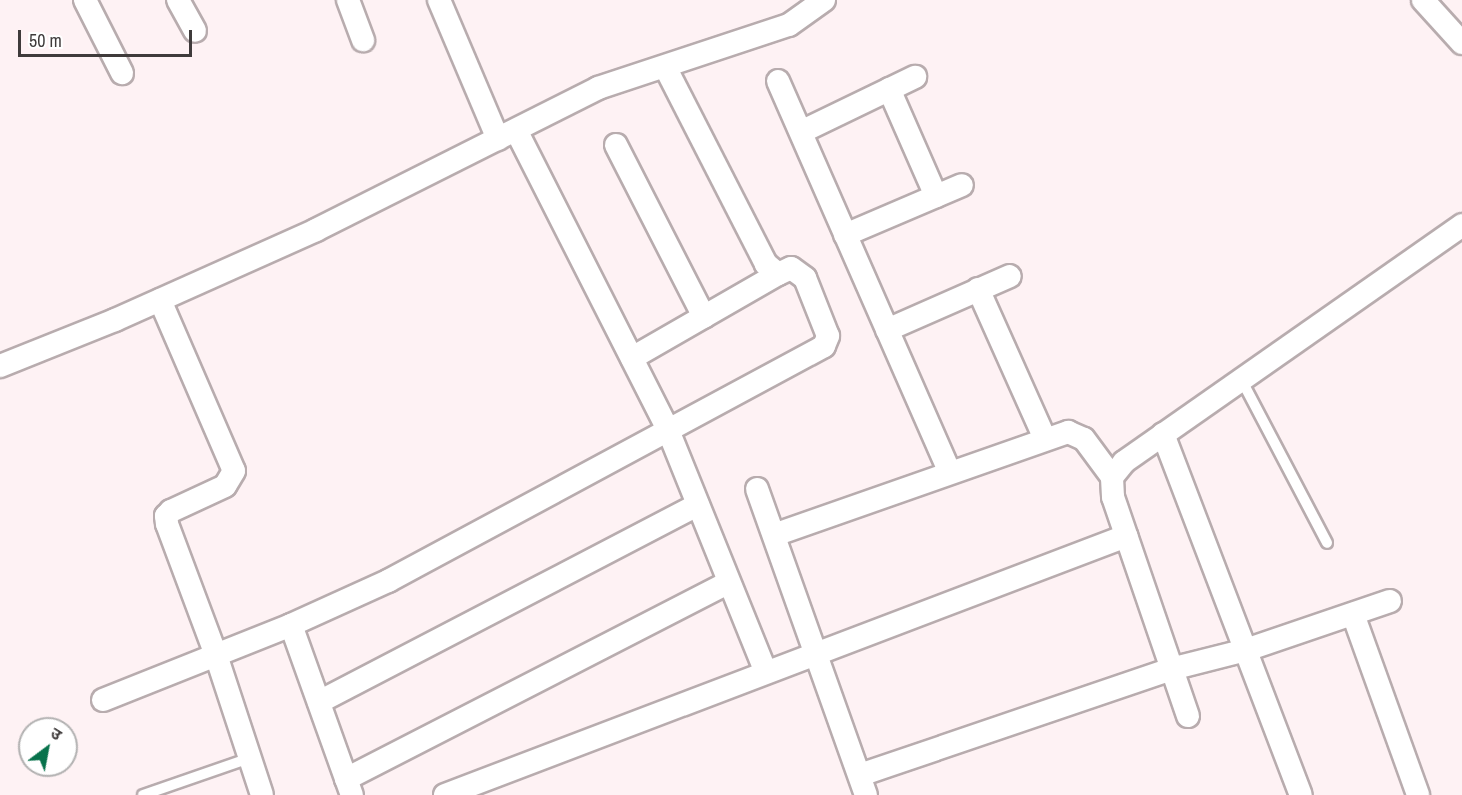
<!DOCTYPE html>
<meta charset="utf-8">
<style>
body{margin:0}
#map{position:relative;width:1462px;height:795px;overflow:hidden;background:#fef2f4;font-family:"Archivo Narrow","Noto Sans Devanagari",sans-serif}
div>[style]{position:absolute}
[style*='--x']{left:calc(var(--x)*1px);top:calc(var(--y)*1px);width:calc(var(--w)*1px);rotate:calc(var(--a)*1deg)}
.roads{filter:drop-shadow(2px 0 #b8acae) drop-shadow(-2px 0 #b8acae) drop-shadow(0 2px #b8acae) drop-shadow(0 -2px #b8acae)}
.lane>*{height:10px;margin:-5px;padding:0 5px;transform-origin:5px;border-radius:5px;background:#fff}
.street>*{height:22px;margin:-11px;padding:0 11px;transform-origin:11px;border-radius:11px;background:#fff}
span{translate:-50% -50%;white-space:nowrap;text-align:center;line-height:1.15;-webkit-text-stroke:6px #fff;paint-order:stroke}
.north{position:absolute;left:18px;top:717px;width:60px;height:60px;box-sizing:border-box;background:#fff;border:2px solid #b2b1b1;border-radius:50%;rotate:32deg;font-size:16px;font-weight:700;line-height:24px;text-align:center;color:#3f3b3b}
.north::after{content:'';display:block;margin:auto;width:21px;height:27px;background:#07724b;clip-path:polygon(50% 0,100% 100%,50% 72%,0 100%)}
.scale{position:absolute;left:18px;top:30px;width:174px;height:27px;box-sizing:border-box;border:3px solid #3f3b3b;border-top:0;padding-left:8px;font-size:18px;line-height:21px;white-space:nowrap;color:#3f3b3b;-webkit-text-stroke:4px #fff;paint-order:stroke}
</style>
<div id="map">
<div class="roads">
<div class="lane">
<div style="--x:1241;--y:379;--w:185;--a:62.3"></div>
<div style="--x:143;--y:795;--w:113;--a:-19.1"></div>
</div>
<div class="street">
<div style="--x:85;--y:0;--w:82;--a:63.1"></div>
<div style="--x:178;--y:0;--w:35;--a:61"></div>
<div style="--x:348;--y:0;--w:43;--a:69.4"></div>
<div style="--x:439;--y:0;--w:151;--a:67"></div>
<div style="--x:1423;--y:0;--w:58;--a:47.8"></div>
<div style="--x:778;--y:81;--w:427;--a:66.3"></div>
<div style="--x:889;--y:89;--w:117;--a:66.3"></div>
<div style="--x:516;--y:130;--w:336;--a:63.1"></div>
<div style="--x:668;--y:430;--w:259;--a:68"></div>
<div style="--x:801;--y:132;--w:127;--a:-25.8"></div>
<div style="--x:616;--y:145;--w:193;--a:62.9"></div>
<div style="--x:845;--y:235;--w:127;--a:-23.1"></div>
<div style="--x:978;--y:289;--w:164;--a:65.9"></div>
<div style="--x:160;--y:300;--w:186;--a:66.6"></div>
<div style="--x:234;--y:471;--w:17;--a:121"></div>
<div style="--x:225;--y:486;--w:60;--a:155.2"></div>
<div style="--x:171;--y:511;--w:7;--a:135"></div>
<div style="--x:166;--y:516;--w:8;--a:83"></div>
<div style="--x:167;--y:524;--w:140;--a:69.5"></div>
<div style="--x:216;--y:655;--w:147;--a:71.8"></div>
<div style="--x:887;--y:330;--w:134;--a:-23.7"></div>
<div style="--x:632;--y:358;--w:168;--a:-29.9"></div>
<div style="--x:0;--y:366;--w:124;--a:-21.8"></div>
<div style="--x:115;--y:320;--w:220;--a:-24.1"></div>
<div style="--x:316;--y:230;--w:316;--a:-26.7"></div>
<div style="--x:598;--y:88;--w:201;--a:-18.3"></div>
<div style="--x:789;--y:25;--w:43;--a:-35.5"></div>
<div style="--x:1163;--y:434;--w:386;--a:69.1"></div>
<div style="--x:757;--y:489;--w:325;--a:70.4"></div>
<div style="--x:774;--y:535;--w:312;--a:-19.3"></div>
<div style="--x:1068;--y:432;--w:17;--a:24"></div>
<div style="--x:1084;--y:439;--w:47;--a:53.6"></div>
<div style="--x:1353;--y:614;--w:192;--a:70.2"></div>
<div style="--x:291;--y:625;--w:181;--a:70.3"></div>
<div style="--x:103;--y:700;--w:202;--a:-21.7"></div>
<div style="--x:291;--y:625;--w:107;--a:-24.4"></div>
<div style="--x:388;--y:581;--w:495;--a:-28.3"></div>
<div style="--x:824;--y:346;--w:11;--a:-68"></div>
<div style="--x:828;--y:336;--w:62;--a:-111.6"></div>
<div style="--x:805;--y:278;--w:17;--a:-144"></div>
<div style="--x:791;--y:268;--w:14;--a:155"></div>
<div style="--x:778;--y:274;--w:16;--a:-140"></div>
<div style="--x:766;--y:264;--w:221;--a:-117.1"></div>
<div style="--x:319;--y:702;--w:427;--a:-27.5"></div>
<div style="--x:1188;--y:716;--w:231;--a:-108.9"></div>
<div style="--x:1113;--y:497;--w:20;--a:-93"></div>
<div style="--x:1112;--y:477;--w:19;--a:-51"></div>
<div style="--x:1124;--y:462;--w:413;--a:-35"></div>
<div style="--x:860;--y:775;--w:329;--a:-18.8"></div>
<div style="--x:1171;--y:669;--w:77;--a:-14.2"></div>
<div style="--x:1246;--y:650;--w:152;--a:-18.8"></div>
<div style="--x:346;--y:779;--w:429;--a:-27.2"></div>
<div style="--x:445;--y:795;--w:729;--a:-20.82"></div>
</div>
</div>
<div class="north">उ</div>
<div class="scale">50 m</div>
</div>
